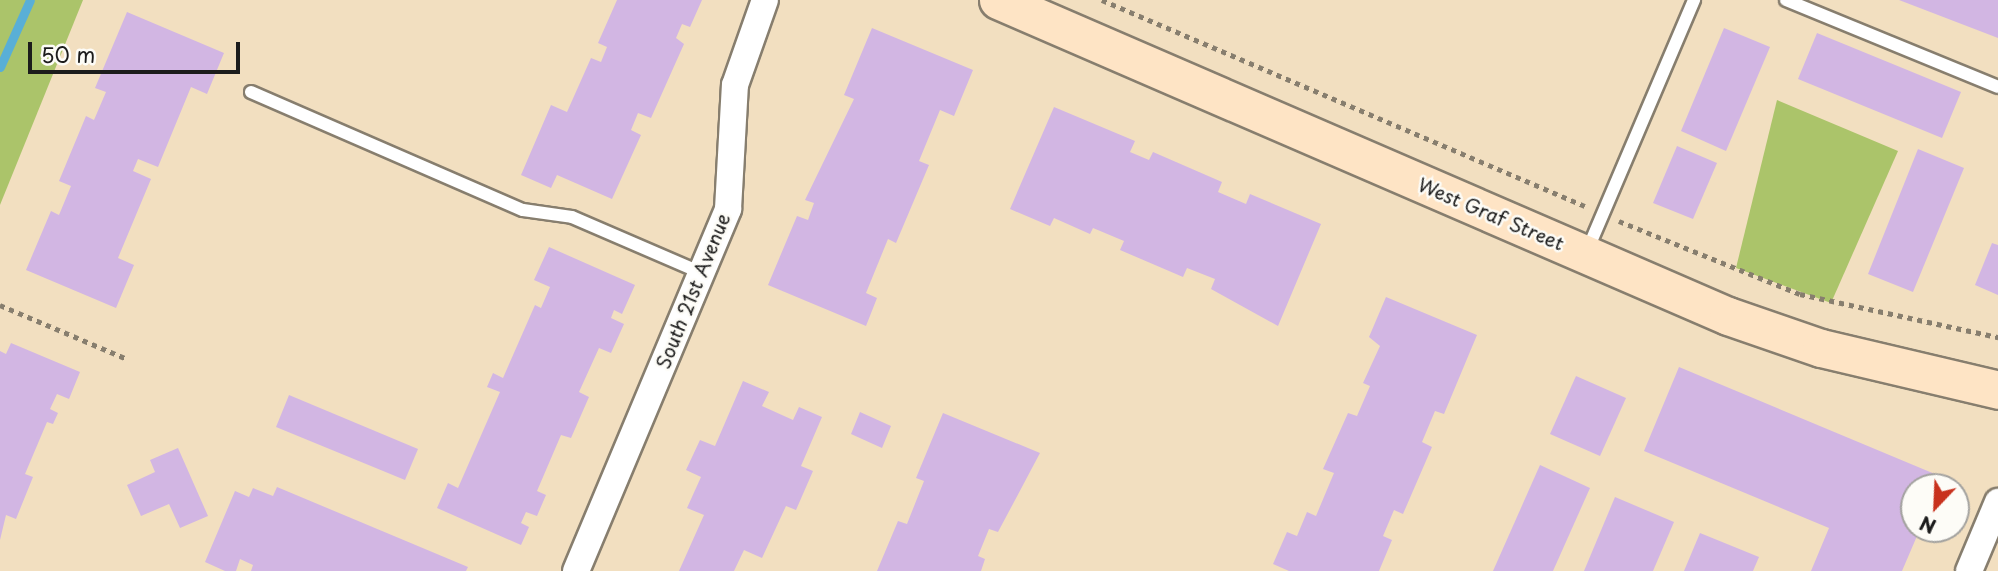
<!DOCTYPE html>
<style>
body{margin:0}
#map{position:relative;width:1998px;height:571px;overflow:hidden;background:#f2dfc0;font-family:"Playpen Sans",sans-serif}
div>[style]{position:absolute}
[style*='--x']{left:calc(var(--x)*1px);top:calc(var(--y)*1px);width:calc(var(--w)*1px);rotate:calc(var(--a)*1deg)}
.green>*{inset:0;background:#abc46a}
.stream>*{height:9px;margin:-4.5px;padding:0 4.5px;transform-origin:4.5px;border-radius:4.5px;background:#59afd6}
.building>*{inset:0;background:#d2b6e3}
.path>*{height:4.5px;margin-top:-2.25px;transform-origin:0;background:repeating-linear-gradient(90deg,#877e6e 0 5px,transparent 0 10px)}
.roads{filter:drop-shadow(2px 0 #877e6e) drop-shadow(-2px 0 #877e6e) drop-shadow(0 2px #877e6e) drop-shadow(0 -2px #877e6e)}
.lane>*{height:12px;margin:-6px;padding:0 6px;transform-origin:6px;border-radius:6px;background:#fff}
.street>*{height:26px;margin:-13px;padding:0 13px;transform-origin:13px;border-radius:13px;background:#fff}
.secondary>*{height:37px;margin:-18.5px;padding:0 18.5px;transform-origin:18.5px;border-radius:18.5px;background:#fee4c5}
span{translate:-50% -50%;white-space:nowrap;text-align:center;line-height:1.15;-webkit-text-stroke:5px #fdfcf7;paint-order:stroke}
.street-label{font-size:19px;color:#1c1c1c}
.north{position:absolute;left:1900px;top:473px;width:70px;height:70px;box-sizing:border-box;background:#fdfcf7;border:2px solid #a3a29f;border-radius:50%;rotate:203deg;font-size:19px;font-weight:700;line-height:28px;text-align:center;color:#1c1c1c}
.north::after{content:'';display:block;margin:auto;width:24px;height:32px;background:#c8321e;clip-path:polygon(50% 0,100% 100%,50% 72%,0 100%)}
.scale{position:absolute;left:28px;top:42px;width:212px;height:32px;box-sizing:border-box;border:4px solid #1c1c1c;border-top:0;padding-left:9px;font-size:21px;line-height:24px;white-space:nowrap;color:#1c1c1c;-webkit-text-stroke:5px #fdfcf7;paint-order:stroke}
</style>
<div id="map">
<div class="green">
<div style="clip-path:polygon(0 0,83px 0,0 205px)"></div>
<div style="clip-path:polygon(1777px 100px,1898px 151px,1831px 303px,1736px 268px)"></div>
</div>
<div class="stream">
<div style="--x:0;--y:67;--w:73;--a:-65.9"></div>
</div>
<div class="building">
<div style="clip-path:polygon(617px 0,702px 0,690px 27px,682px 24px,676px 38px,684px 44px,651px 118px,638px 113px,631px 130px,641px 135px,612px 199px,557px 175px,551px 188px,521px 175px,551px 105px,567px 112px,591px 58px,601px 62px,607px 47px,598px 43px)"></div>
<div style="clip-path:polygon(1899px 0,1998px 0,1998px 38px)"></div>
<div style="clip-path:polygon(127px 12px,224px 53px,207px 94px,191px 87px,158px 167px,138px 159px,133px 171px,151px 179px,118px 258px,134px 265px,116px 308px,26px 270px,51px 211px,59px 215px,71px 186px,59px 181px,86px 116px,94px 120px,106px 92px,95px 88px)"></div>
<div style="clip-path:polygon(872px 28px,973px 70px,954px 116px,940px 110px,919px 161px,929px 165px,896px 243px,888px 239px,866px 293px,877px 298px,866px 326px,768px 285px,797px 216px,808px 220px,814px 203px,805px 200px,854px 99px,844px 95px)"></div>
<div style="clip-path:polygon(1724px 28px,1770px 47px,1726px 151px,1681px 131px)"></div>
<div style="clip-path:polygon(1817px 33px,1961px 92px,1942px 138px,1798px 79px)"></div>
<div style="clip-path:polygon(1054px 107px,1135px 141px,1130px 152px,1149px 160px,1153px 152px,1222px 182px,1218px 192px,1246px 204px,1250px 194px,1321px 224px,1278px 326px,1211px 289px,1215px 279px,1187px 268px,1183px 277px,1120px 250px,1124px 241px,1093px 228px,1090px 234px,1054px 218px,1050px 226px,1010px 209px)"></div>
<div style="clip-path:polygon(1677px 146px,1717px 163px,1693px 219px,1653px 203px)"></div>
<div style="clip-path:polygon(1918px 149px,1964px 168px,1913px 292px,1868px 274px)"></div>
<div style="clip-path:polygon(1992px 243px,1998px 245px,1998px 295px,1975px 285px)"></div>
<div style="clip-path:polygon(549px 247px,635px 285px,622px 314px,614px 310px,611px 318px,624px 324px,611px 353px,599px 348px,579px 392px,589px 397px,571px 438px,561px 435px,537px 491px,546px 495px,537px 516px,526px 512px,521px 523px,529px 527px,521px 545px,437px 508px,448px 483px,458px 488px,500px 392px,487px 387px,493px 373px,503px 378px,535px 305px,541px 308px,550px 287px,534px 280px)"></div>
<div style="clip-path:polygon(1386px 297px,1477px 335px,1444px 414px,1435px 411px,1422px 442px,1432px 447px,1403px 514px,1394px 510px,1383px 536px,1392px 540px,1379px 571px,1289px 571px,1273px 564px,1287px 532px,1297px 536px,1307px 512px,1316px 516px,1334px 473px,1323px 469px,1348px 413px,1357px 416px,1370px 386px,1363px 383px,1380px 346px,1369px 337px)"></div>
<div style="clip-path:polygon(11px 343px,80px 372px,69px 399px,57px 394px,50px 409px,58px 413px,53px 424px,47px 422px,25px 474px,33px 477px,16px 519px,6px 515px,0 540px,0 351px,6px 354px)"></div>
<div style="clip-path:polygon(1679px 367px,1942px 477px,1938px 487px,1914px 487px,1914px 529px,1920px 529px,1902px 571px,1811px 571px,1829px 528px,1644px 451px)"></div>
<div style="clip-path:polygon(1576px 376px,1626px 398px,1600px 456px,1550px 434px)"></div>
<div style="clip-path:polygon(743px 381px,769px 392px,762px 406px,793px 420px,799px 407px,822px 417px,801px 466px,813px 471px,796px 510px,786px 506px,762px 558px,744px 550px,734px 571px,679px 571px,704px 515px,687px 508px,701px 477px,686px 470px,700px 440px,715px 446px)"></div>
<div style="clip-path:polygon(289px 395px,418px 449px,405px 480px,276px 427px)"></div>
<div style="clip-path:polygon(860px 412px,891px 426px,882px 448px,851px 434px)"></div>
<div style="clip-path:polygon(943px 413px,1040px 453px,998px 532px,989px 529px,978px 556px,985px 559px,981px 571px,877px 571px,898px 521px,907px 524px,924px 481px,916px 478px)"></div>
<div style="clip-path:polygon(178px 448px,208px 516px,180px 528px,169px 504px,141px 516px,127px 485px,155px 472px,150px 460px)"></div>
<div style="clip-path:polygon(1540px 465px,1590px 488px,1553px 571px,1493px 571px)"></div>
<div style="clip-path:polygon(277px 487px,468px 567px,466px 571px,251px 571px,253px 565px,240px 559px,236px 571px,225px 571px,205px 562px,235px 491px,249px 497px,253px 488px,273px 496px)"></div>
<div style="clip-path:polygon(1615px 497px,1674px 522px,1653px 571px,1584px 571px)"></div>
<div style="clip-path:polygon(1700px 533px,1759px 557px,1753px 571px,1684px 571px)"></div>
</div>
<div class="path">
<div style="--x:1102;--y:0;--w:525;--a:23.1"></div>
<div style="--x:1619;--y:221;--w:195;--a:22"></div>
<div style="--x:1800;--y:294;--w:203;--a:12.3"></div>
<div style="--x:0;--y:305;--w:138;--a:23"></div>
</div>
<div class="roads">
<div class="lane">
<div style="--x:1786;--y:0;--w:229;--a:22.3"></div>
<div style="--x:251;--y:92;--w:296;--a:23.5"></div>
<div style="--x:523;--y:210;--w:49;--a:8.1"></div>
<div style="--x:572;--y:217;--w:142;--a:23.3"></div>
<div style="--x:1587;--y:251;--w:273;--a:-66.9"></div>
</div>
<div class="street">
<div style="--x:576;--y:571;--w:393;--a:-67.2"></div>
<div style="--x:728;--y:209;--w:124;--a:-86.8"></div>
<div style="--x:735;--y:85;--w:90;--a:-70.6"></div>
<div style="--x:1969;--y:571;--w:75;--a:-67.2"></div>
</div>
<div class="secondary">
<div style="--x:998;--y:0;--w:795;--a:23.41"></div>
<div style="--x:1728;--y:316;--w:98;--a:19"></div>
<div style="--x:1821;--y:348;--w:182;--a:13.3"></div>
</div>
</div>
<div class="street-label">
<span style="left:1491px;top:214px;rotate:23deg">West Graf Street</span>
<span style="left:693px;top:291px;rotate:-68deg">South 21st Avenue</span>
</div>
<div class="north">N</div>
<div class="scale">50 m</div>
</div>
